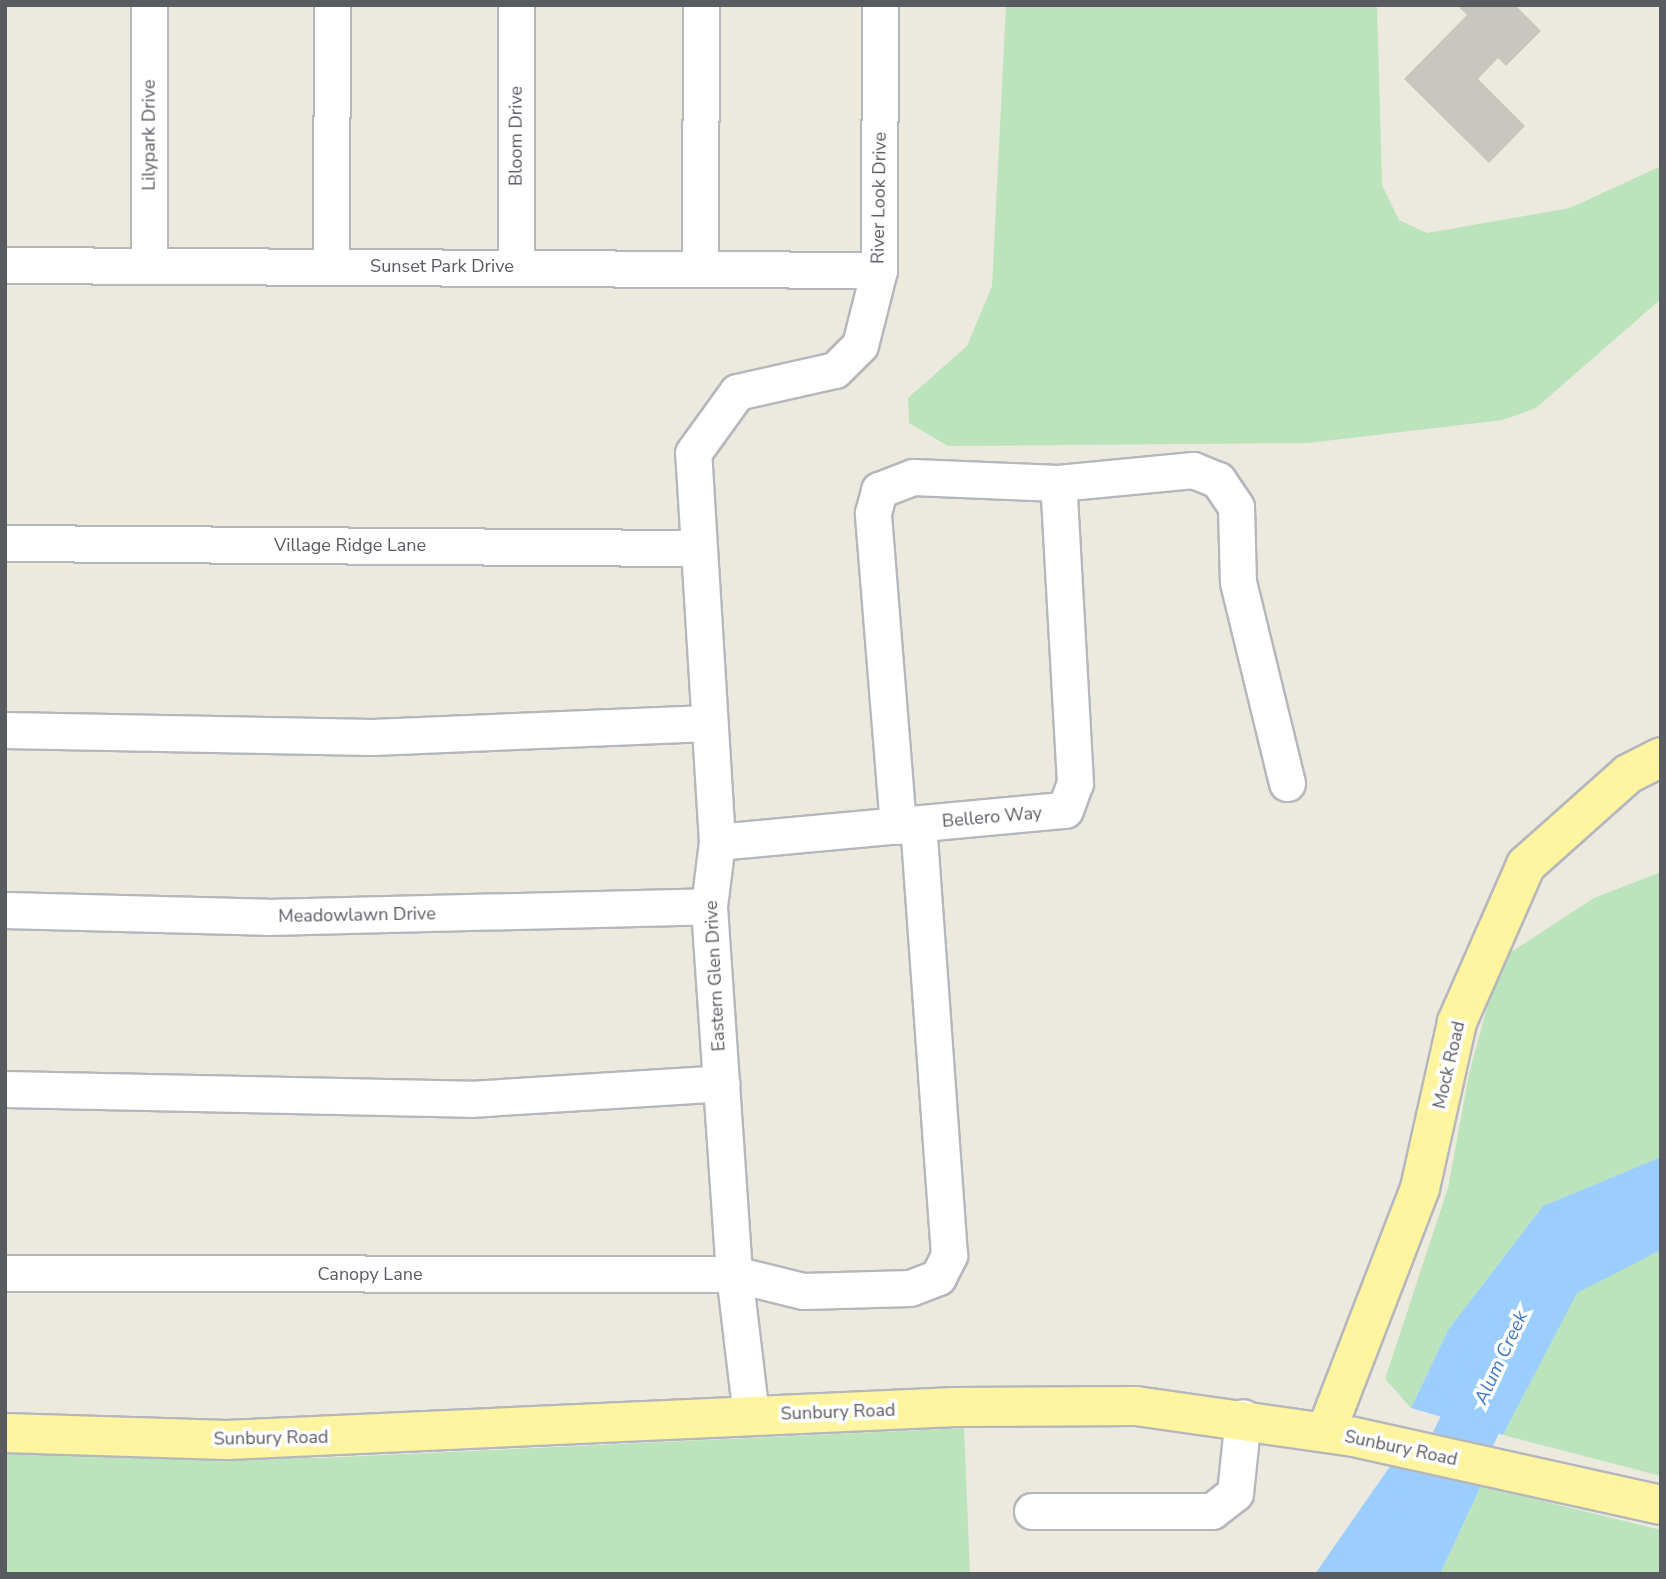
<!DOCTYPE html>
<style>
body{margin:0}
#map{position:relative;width:1666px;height:1579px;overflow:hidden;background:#ece9df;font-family:"Nunito Sans",sans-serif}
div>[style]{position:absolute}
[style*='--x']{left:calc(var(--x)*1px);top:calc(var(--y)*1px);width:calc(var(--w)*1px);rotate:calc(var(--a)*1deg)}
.green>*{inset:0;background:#bbe4bd}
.water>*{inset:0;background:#9bceff}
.river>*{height:60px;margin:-30px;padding:0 30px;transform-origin:30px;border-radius:30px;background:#9bceff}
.building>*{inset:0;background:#c8c6be}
.roads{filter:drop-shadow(2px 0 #b5b7bc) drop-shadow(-2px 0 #b5b7bc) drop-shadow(0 2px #b5b7bc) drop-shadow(0 -2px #b5b7bc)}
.minor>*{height:35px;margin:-17.5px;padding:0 17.5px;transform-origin:17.5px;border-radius:17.5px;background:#fff}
.major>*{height:38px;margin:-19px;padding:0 19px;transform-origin:19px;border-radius:19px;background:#fff5a0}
span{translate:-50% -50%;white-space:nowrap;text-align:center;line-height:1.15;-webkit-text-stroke:7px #fff;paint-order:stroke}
.street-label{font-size:18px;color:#585b60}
.water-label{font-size:19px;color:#3f77c2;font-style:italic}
.frame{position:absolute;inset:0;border:7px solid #585b60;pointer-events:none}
</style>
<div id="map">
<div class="green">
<div style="clip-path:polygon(1006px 5px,1377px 5px,1382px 185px,1399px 220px,1427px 233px,1570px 208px,1661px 166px,1661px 299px,1536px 408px,1503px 420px,1308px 443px,948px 446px,909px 423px,908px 398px,967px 346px,992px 286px)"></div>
<div style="clip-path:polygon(1661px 872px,1661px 1157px,1543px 1206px,1448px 1330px,1411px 1408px,1385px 1379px,1448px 1188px,1469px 1074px,1500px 959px,1594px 898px)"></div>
<div style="clip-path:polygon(1661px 1250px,1661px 1476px,1503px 1435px,1577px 1292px)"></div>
<div style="clip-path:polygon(964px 1428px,970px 1574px,5px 1574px,5px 1454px,320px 1458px)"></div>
<div style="clip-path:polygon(1481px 1486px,1661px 1530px,1661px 1574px,1440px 1574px)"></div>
</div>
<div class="water">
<div style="clip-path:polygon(1661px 1157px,1661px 1250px,1577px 1293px,1503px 1435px,1411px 1408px,1448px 1330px,1543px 1206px)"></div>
<div style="clip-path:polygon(1391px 1465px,1481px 1486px,1440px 1574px,1315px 1574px)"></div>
</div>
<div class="river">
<div style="--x:1399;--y:1574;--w:247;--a:-64.6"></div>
</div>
<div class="building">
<div style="clip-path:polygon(1457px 5px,1515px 5px,1541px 31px,1506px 66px,1498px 58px,1478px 79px,1525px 126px,1489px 163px,1404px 79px,1467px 15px)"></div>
</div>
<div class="roads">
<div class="minor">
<div style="--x:149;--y:5;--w:260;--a:90"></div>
<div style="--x:5;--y:265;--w:874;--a:0.33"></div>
<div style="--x:331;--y:266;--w:261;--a:-89.8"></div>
<div style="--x:516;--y:266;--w:261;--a:-90"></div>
<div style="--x:700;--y:269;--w:264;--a:-89.8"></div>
<div style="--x:5;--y:543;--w:690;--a:0.42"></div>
<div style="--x:5;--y:730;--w:367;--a:1.1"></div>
<div style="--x:372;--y:737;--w:336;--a:-2.4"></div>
<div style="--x:898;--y:826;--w:314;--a:-94.6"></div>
<div style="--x:873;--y:513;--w:24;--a:-75"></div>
<div style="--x:879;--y:490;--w:36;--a:-21"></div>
<div style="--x:913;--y:477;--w:145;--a:2.4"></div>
<div style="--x:1058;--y:483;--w:136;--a:-5.5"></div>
<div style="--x:1193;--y:470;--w:27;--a:22"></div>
<div style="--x:1218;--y:480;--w:32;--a:56"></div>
<div style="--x:1236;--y:507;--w:75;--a:88.5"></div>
<div style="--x:1238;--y:582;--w:207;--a:76.3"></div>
<div style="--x:717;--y:842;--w:349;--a:-5.3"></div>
<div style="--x:1065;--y:810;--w:29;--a:-70"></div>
<div style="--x:1075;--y:783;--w:300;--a:-93.2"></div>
<div style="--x:5;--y:910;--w:262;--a:1.5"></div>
<div style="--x:267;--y:917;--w:442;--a:-1.4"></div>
<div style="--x:5;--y:1089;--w:465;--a:1.2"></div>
<div style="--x:470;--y:1099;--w:252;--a:-3.6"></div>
<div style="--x:5;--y:1273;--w:729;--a:0.08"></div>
<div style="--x:734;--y:1274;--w:71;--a:13.8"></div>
<div style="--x:803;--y:1291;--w:107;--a:-1.6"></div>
<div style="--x:910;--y:1288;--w:30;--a:-21"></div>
<div style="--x:938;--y:1277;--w:25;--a:-63"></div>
<div style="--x:949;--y:1255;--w:432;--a:-94.1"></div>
<div style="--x:751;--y:1416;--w:143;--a:-96.8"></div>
<div style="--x:734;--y:1274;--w:369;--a:-93.9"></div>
<div style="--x:709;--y:906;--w:64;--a:-82.9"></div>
<div style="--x:717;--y:842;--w:390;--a:-93.5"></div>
<div style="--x:693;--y:453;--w:75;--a:-54.2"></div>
<div style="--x:737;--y:392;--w:100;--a:-12.7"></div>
<div style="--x:835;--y:370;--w:35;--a:-45"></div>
<div style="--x:860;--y:345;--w:77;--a:-75.8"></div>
<div style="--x:879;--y:270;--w:265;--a:-89.8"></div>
<div style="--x:1032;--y:1511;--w:180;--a:0"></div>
<div style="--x:1212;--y:1511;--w:29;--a:-38"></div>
<div style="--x:1235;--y:1493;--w:76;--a:-84"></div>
</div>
<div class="major">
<div style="--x:1326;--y:1432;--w:261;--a:-68.9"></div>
<div style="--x:1420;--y:1188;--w:170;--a:-77.4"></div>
<div style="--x:1457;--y:1022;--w:171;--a:-66.3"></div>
<div style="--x:1526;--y:865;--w:137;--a:-41.7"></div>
<div style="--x:1628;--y:774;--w:37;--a:-27"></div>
<div style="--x:5;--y:1433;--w:222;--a:1.8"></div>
<div style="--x:227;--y:1440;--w:729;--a:-2.6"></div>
<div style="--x:955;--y:1407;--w:181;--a:-0.3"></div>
<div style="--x:1136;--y:1406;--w:220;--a:8.1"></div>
<div style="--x:1354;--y:1437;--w:314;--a:12.5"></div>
</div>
</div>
<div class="street-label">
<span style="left:149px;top:135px;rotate:-90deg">Lilypark Drive</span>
<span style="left:516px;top:136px;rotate:-90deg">Bloom Drive</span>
<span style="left:879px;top:198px;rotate:-89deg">River Look Drive</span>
<span style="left:442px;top:266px">Sunset Park Drive</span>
<span style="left:350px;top:545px">Village Ridge Lane</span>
<span style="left:992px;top:817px;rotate:-5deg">Bellero Way</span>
<span style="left:357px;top:915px;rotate:-1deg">Meadowlawn Drive</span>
<span style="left:715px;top:976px;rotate:-93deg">Eastern Glen Drive</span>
<span style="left:1449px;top:1065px;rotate:-77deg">Mock Road</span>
<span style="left:370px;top:1274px">Canopy Lane</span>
<span style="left:838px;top:1412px;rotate:-2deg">Sunbury Road</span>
<span style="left:271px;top:1438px;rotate:-1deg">Sunbury Road</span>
<span style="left:1401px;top:1448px;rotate:12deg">Sunbury Road</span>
</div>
<div class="water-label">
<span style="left:1502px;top:1358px;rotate:-65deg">Alum Creek</span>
</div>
<div class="frame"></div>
</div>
